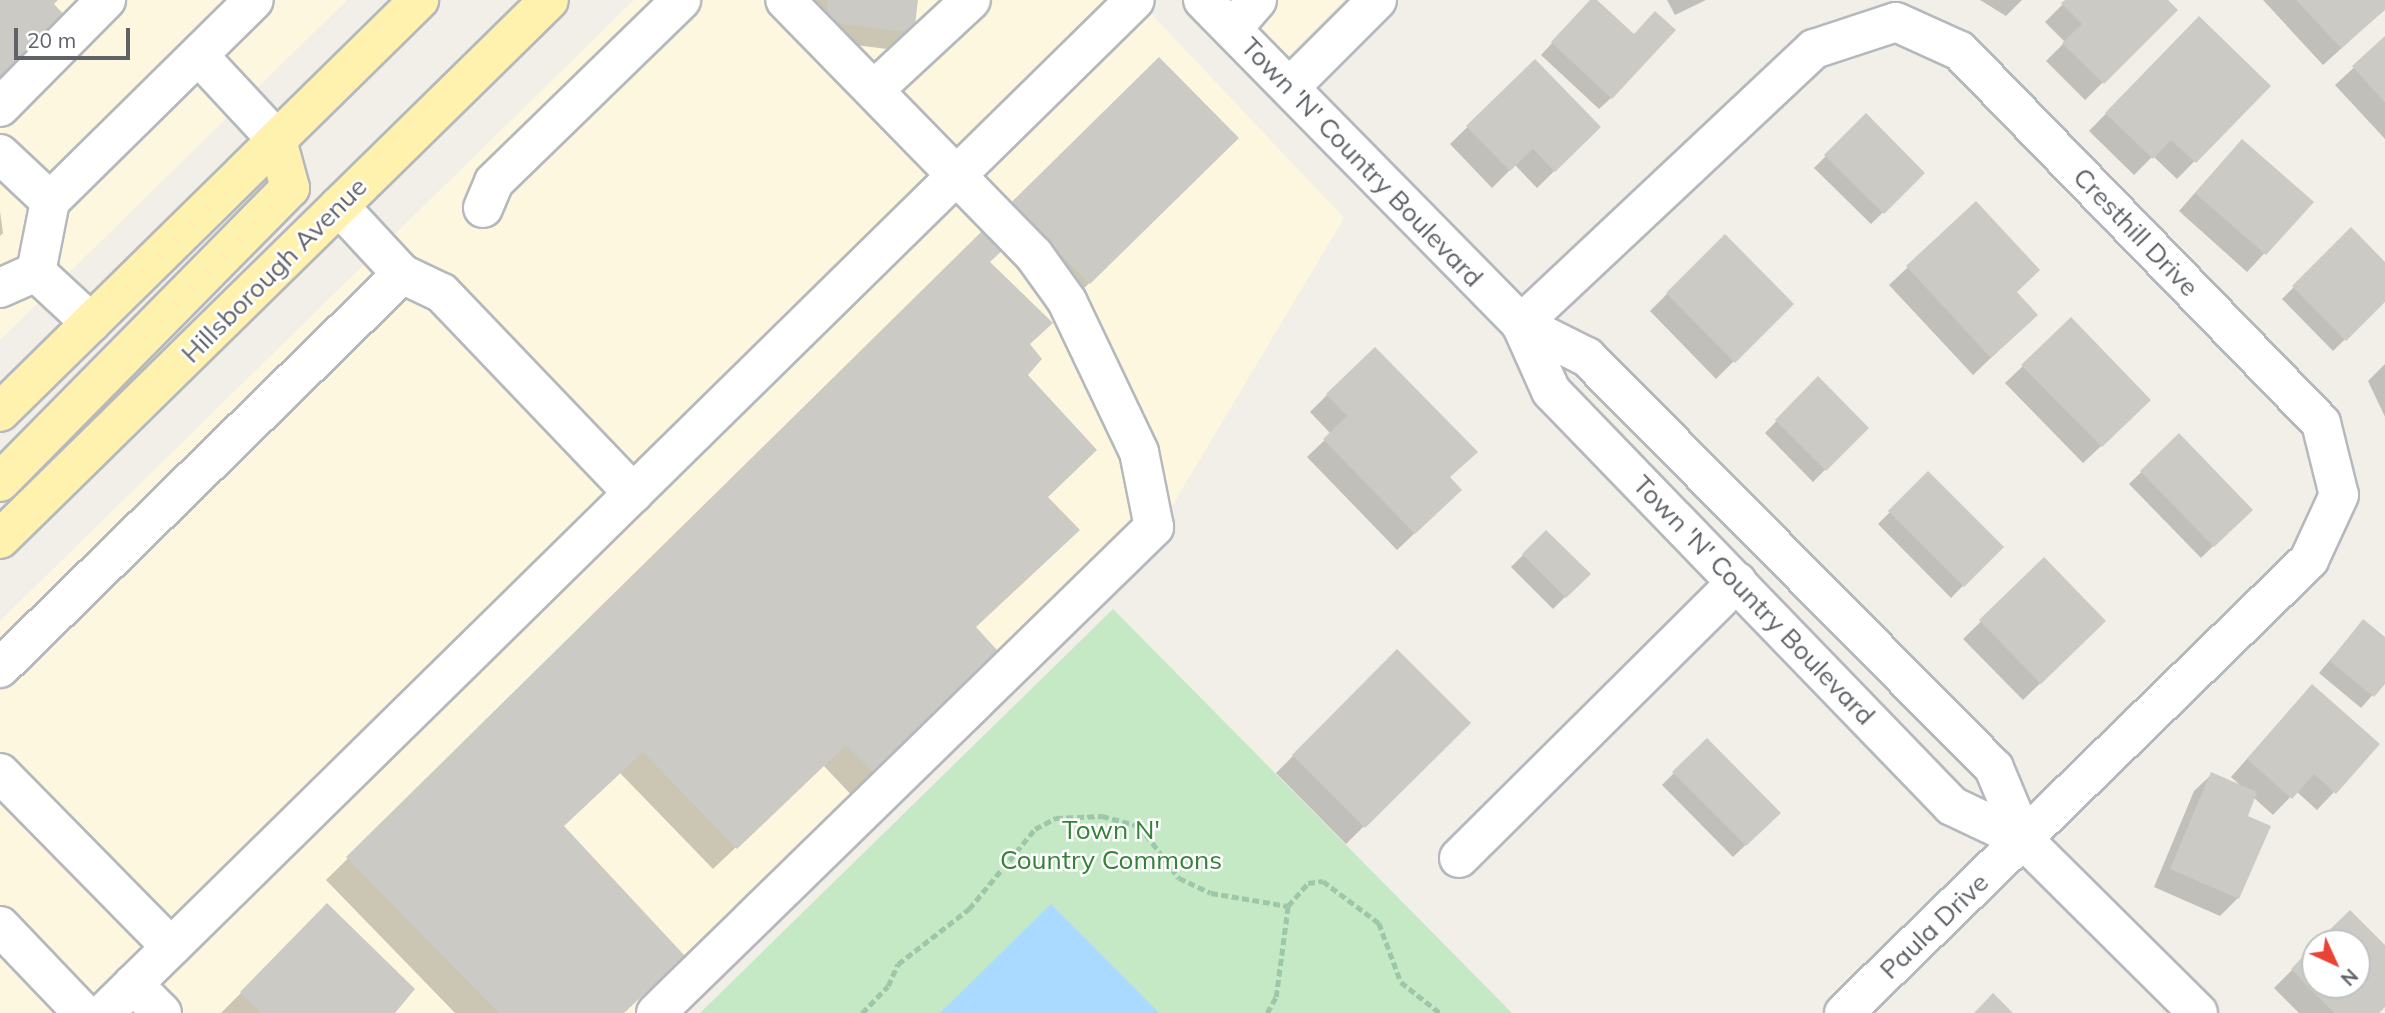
<!DOCTYPE html>
<style>
body{margin:0}
#map{position:relative;width:2385px;height:1013px;overflow:hidden;background:#f1efe8;font-family:Mulish,sans-serif}
div>[style]{position:absolute}
[style*='--x']{left:calc(var(--x)*1px);top:calc(var(--y)*1px);width:calc(var(--w)*1px);rotate:calc(var(--a)*1deg)}
.commercial>*{inset:0;background:#fef7e0}
.green>*{inset:0;background:#c5e8c5}
.water>*{inset:0;background:#aadaff}
.shadow>*{inset:0;background:#0003}
.building>*{inset:0;background:#cccac5}
.path>*{height:4.5px;margin-top:-2.25px;transform-origin:0;background:repeating-linear-gradient(90deg,#9cc7a9 0 7px,transparent 0 10.5px)}
.roads{filter:drop-shadow(2px 0 #b5b8bc) drop-shadow(-2px 0 #b5b8bc) drop-shadow(0 2px #b5b8bc) drop-shadow(0 -2px #b5b8bc)}
.minor>*{height:38px;margin:-19px;padding:0 19px;transform-origin:19px;border-radius:19px;background:#fff}
.major>*{height:38px;margin:-19px;padding:0 19px;transform-origin:19px;border-radius:19px;background:#fff2af}
span{translate:-50% -50%;white-space:nowrap;text-align:center;line-height:1.15;-webkit-text-stroke:5px #fff;paint-order:stroke}
.street-label{font-size:26px;color:#5f6368}
.park-label{font-size:26px;color:#348238}
.north{position:absolute;left:2301px;top:929px;width:70px;height:70px;box-sizing:border-box;background:#fff;border:2px solid #bfc1c3;border-radius:50%;rotate:135deg;font-size:19px;font-weight:700;line-height:28px;text-align:center;color:#5f6368}
.north::after{content:'';display:block;margin:auto;width:24px;height:32px;background:#ea4335;clip-path:polygon(50% 0,100% 100%,50% 72%,0 100%)}
.scale{position:absolute;left:14px;top:28px;width:116px;height:32px;box-sizing:border-box;border:4px solid #5f6368;border-top:0;padding-left:9px;font-size:21px;line-height:24px;white-space:nowrap;color:#5f6368;-webkit-text-stroke:5px #fff;paint-order:stroke}
</style>
<div id="map">
<div class="commercial">
<div style="clip-path:polygon(0 0,347px 0,0 340px)"></div>
<div style="clip-path:polygon(634px 0,1138px 0,1344px 218px,1157px 531px,671px 1013px,0 1013px,0 621px)"></div>
<div style="clip-path:polygon(1231px 0,1345px 0,1288px 57px)"></div>
</div>
<div class="green">
<div style="clip-path:polygon(1113px 609px,1512px 1013px,700px 1013px)"></div>
</div>
<div class="water">
<div style="clip-path:polygon(1051px 904px,1159px 1013px,940px 1013px)"></div>
</div>
<div class="shadow">
<div style="clip-path:polygon(813px 0,917px 0,912px 32px,895px 50px,808px 39px)"></div>
<div style="clip-path:polygon(1592px 0,1634px 36px,1611px 98px,1599px 109px,1541px 55px)"></div>
<div style="clip-path:polygon(1667px 0,1706px 0,1675px 15px)"></div>
<div style="clip-path:polygon(1980px 0,2022px 0,2006px 16px)"></div>
<div style="clip-path:polygon(2067px 0,2166px 0,2176px 10px,2085px 100px,2046px 61px,2065px 42px,2045px 22px)"></div>
<div style="clip-path:polygon(2263px 0,2385px 0,2385px 9px,2323px 65px)"></div>
<div style="clip-path:polygon(2199px 18px,2268px 86px,2177px 179px,2153px 156px,2134px 175px,2089px 131px)"></div>
<div style="clip-path:polygon(2385px 39px,2385px 139px,2335px 85px)"></div>
<div style="clip-path:polygon(1159px 59px,1236px 138px,1067px 305px,1007px 244px,988px 262px,1028px 345px,1025px 375px,1046px 497px,974px 627px,856px 800px,823px 765px,713px 869px,620px 773px,562px 827px,623px 1013px,455px 1013px,326px 880px)"></div>
<div style="clip-path:polygon(1535px 61px,1599px 127px,1537px 188px,1515px 165px,1492px 188px,1450px 144px)"></div>
<div style="clip-path:polygon(1866px 116px,1923px 173px,1871px 224px,1814px 168px)"></div>
<div style="clip-path:polygon(2225px 159px,2312px 202px,2247px 272px,2179px 211px)"></div>
<div style="clip-path:polygon(1976px 203px,2018px 332px,1973px 375px,1889px 285px)"></div>
<div style="clip-path:polygon(0 211px,3px 233px,0 236px)"></div>
<div style="clip-path:polygon(2351px 230px,2385px 264px,2385px 300px,2333px 351px,2282px 299px)"></div>
<div style="clip-path:polygon(1725px 236px,1791px 304px,1716px 379px,1650px 311px)"></div>
<div style="clip-path:polygon(2385px 364px,2385px 417px,2368px 381px)"></div>
<div style="clip-path:polygon(2023px 366px,2132px 417px,2083px 463px,2005px 383px)"></div>
<div style="clip-path:polygon(1818px 378px,1866px 428px,1813px 482px,1765px 433px)"></div>
<div style="clip-path:polygon(1327px 395px,1448px 478px,1442px 507px,1397px 550px,1307px 457px,1331px 434px,1310px 412px)"></div>
<div style="clip-path:polygon(2179px 435px,2250px 510px,2201px 558px,2129px 484px)"></div>
<div style="clip-path:polygon(1928px 474px,2001px 547px,1951px 598px,1878px 524px)"></div>
<div style="clip-path:polygon(1546px 532px,1588px 574px,1553px 609px,1511px 567px)"></div>
<div style="clip-path:polygon(2044px 560px,2104px 621px,2023px 700px,1963px 639px)"></div>
<div style="clip-path:polygon(2363px 621px,2385px 640px,2385px 681px,2361px 708px,2319px 673px)"></div>
<div style="clip-path:polygon(1397px 652px,1468px 723px,1346px 844px,1276px 773px)"></div>
<div style="clip-path:polygon(2295px 704px,2334px 792px,2317px 810px,2296px 791px,2273px 815px,2253px 797px,2245px 817px,2238px 898px,2220px 916px,2154px 887px,2194px 791px,2212px 774px,2240px 785px,2231px 777px)"></div>
<div style="clip-path:polygon(1707px 740px,1779px 813px,1733px 857px,1662px 785px)"></div>
<div style="clip-path:polygon(327px 906px,392px 1013px,221px 1013px)"></div>
<div style="clip-path:polygon(2350px 912px,2385px 948px,2385px 1005px,2377px 1013px,2299px 1013px,2274px 988px,2315px 947px,2315px 985px,2357px 985px,2357px 943px,2319px 943px)"></div>
</div>
<div class="building">
<div style="clip-path:polygon(0 0,58px 0,54px 4px,67px 18px,0 80px)"></div>
<div style="clip-path:polygon(828px 0,918px 0,914px 33px,825px 22px)"></div>
<div style="clip-path:polygon(1590px 0,1597px 0,1634px 34px,1655px 11px,1676px 30px,1612px 99px,1551px 42px)"></div>
<div style="clip-path:polygon(2065px 0,2168px 0,2178px 10px,2104px 84px,2062px 43px,2082px 24px,2061px 3px)"></div>
<div style="clip-path:polygon(2296px 0,2385px 0,2385px 10px,2341px 48px)"></div>
<div style="clip-path:polygon(2199px 16px,2271px 86px,2196px 163px,2171px 140px,2153px 159px,2105px 113px)"></div>
<div style="clip-path:polygon(2385px 36px,2385px 103px,2352px 66px)"></div>
<div style="clip-path:polygon(1159px 57px,1239px 138px,1090px 284px,1030px 224px,990px 262px,1053px 323px,1030px 344px,1042px 359px,1028px 375px,1097px 450px,1048px 497px,1080px 530px,976px 627px,1007px 661px,880px 779px,846px 745px,737px 849px,643px 752px,564px 826px,685px 956px,624px 1013px,499px 1013px,346px 857px)"></div>
<div style="clip-path:polygon(1535px 59px,1601px 127px,1555px 172px,1533px 149px,1510px 171px,1466px 126px)"></div>
<div style="clip-path:polygon(1866px 113px,1925px 173px,1884px 214px,1824px 155px)"></div>
<div style="clip-path:polygon(2242px 139px,2314px 202px,2266px 255px,2195px 193px)"></div>
<div style="clip-path:polygon(1976px 201px,2040px 270px,2017px 292px,2038px 315px,1991px 358px,1906px 266px)"></div>
<div style="clip-path:polygon(2351px 227px,2385px 262px,2385px 302px,2346px 341px,2292px 286px)"></div>
<div style="clip-path:polygon(1725px 234px,1794px 304px,1735px 363px,1666px 293px)"></div>
<div style="clip-path:polygon(2071px 317px,2151px 400px,2102px 447px,2021px 365px)"></div>
<div style="clip-path:polygon(1375px 347px,1478px 452px,1450px 477px,1462px 490px,1415px 534px,1323px 439px,1347px 416px,1326px 394px)"></div>
<div style="clip-path:polygon(1818px 376px,1869px 428px,1826px 471px,1775px 420px)"></div>
<div style="clip-path:polygon(2179px 433px,2253px 510px,2214px 547px,2140px 471px)"></div>
<div style="clip-path:polygon(1928px 471px,2004px 547px,1964px 587px,1888px 511px)"></div>
<div style="clip-path:polygon(1546px 530px,1591px 574px,1566px 598px,1522px 554px)"></div>
<div style="clip-path:polygon(2044px 557px,2106px 621px,2041px 684px,1979px 620px)"></div>
<div style="clip-path:polygon(2363px 619px,2385px 637px,2385px 684px,2374px 697px,2330px 661px)"></div>
<div style="clip-path:polygon(1397px 649px,1471px 723px,1365px 828px,1292px 755px)"></div>
<div style="clip-path:polygon(2312px 684px,2380px 744px,2336px 794px,2314px 774px,2292px 799px,2247px 759px)"></div>
<div style="clip-path:polygon(1707px 738px,1781px 813px,1746px 846px,1672px 772px)"></div>
<div style="clip-path:polygon(2211px 772px,2257px 792px,2248px 816px,2271px 826px,2239px 899px,2170px 869px)"></div>
<div style="clip-path:polygon(327px 903px,415px 989px,395px 1013px,261px 1013px,240px 992px)"></div>
<div style="clip-path:polygon(2350px 910px,2385px 945px,2385px 1007px,2379px 1013px,2334px 1013px,2291px 969px,2315px 944px,2315px 985px,2357px 985px,2357px 943px,2316px 943px)"></div>
<div style="clip-path:polygon(1993px 993px,2013px 1013px,1974px 1013px)"></div>
</div>
<div class="path">
<div style="--x:862;--y:1013;--w:37;--a:-46"></div>
<div style="--x:888;--y:986;--w:24;--a:-66"></div>
<div style="--x:898;--y:964;--w:90;--a:-37.8"></div>
<div style="--x:969;--y:909;--w:104;--a:-50.5"></div>
<div style="--x:1035;--y:829;--w:24;--a:-28"></div>
<div style="--x:1056;--y:818;--w:46;--a:-2.5"></div>
<div style="--x:1102;--y:816;--w:39;--a:15"></div>
<div style="--x:1140;--y:826;--w:65;--a:53.1"></div>
<div style="--x:1179;--y:878;--w:35;--a:25"></div>
<div style="--x:1211;--y:893;--w:78;--a:9.6"></div>
<div style="--x:1288;--y:906;--w:30;--a:-49"></div>
<div style="--x:1308;--y:883;--w:15;--a:-8"></div>
<div style="--x:1323;--y:881;--w:70;--a:36.9"></div>
<div style="--x:1379;--y:923;--w:63;--a:69.6"></div>
<div style="--x:1401;--y:982;--w:50;--a:38.5"></div>
<div style="--x:1267;--y:1013;--w:18;--a:-61"></div>
<div style="--x:1276;--y:997;--w:92;--a:-82.5"></div>
</div>
<div class="roads">
<div class="minor">
<div style="--x:1203;--y:0;--w:454;--a:45.5"></div>
<div style="--x:1521;--y:324;--w:74;--a:26.6"></div>
<div style="--x:1587;--y:357;--w:578;--a:45.28"></div>
<div style="--x:1994;--y:768;--w:78;--a:67.4"></div>
<div style="--x:1232;--y:29;--w:38;--a:-49"></div>
<div style="--x:199;--y:56;--w:115;--a:47.1"></div>
<div style="--x:1290;--y:87;--w:123;--a:-45"></div>
<div style="--x:874;--y:90;--w:132;--a:-42.9"></div>
<div style="--x:0;--y:107;--w:151;--a:-45.3"></div>
<div style="--x:0;--y:154;--w:69;--a:43.2"></div>
<div style="--x:339;--y:206;--w:93;--a:47.2"></div>
<div style="--x:402;--y:274;--w:44;--a:25.4"></div>
<div style="--x:442;--y:293;--w:277;--a:46.3"></div>
<div style="--x:483;--y:208;--w:28;--a:-67"></div>
<div style="--x:494;--y:182;--w:261;--a:-44.2"></div>
<div style="--x:36;--y:272;--w:72;--a:-78.8"></div>
<div style="--x:50;--y:201;--w:286;--a:-44.6"></div>
<div style="--x:0;--y:288;--w:39;--a:-24"></div>
<div style="--x:36;--y:272;--w:75;--a:42.8"></div>
<div style="--x:1521;--y:324;--w:402;--a:-43.2"></div>
<div style="--x:1814;--y:49;--w:86;--a:-18.2"></div>
<div style="--x:1896;--y:22;--w:70;--a:24.4"></div>
<div style="--x:1960;--y:51;--w:518;--a:45.86"></div>
<div style="--x:2321;--y:423;--w:74;--a:76"></div>
<div style="--x:2339;--y:495;--w:72;--a:114.8"></div>
<div style="--x:2309;--y:560;--w:649;--a:135.75"></div>
<div style="--x:1521;--y:324;--w:73;--a:65.9"></div>
<div style="--x:1551;--y:391;--w:577;--a:45.98"></div>
<div style="--x:1952;--y:806;--w:80;--a:25.3"></div>
<div style="--x:2024;--y:840;--w:245;--a:44.8"></div>
<div style="--x:0;--y:668;--w:563;--a:-44.42"></div>
<div style="--x:0;--y:773;--w:244;--a:45.5"></div>
<div style="--x:1459;--y:858;--w:392;--a:-44.8"></div>
<div style="--x:0;--y:926;--w:120;--a:46.3"></div>
<div style="--x:133;--y:984;--w:41;--a:45"></div>
<div style="--x:104;--y:1013;--w:1445;--a:-44.5"></div>
<div style="--x:656;--y:1013;--w:696;--a:-44.3"></div>
<div style="--x:1154;--y:527;--w:76;--a:-101.3"></div>
<div style="--x:1139;--y:452;--w:167;--a:-115.5"></div>
<div style="--x:1067;--y:301;--w:57;--a:-125.7"></div>
<div style="--x:1034;--y:255;--w:356;--a:-134.3"></div>
</div>
<div class="major">
<div style="--x:0;--y:412;--w:588;--a:-44.52"></div>
<div style="--x:0;--y:482;--w:413;--a:-45.4"></div>
<div style="--x:290;--y:188;--w:50;--a:-105.2"></div>
<div style="--x:0;--y:539;--w:769;--a:-44.47"></div>
</div>
</div>
<div class="street-label">
<span style="left:1362px;top:162px;rotate:46deg">Town 'N' Country Boulevard</span>
<span style="left:2136px;top:232px;rotate:46deg">Cresthill Drive</span>
<span style="left:274px;top:270px;rotate:-45deg">Hillsborough Avenue</span>
<span style="left:1754px;top:600px;rotate:46deg">Town 'N' Country Boulevard</span>
<span style="left:1934px;top:926px;rotate:-44deg">Paula Drive</span>
</div>
<div class="park-label">
<span style="left:1111px;top:845px">Town N'<br>Country Commons</span>
</div>
<div class="north">N</div>
<div class="scale">20 m</div>
</div>
